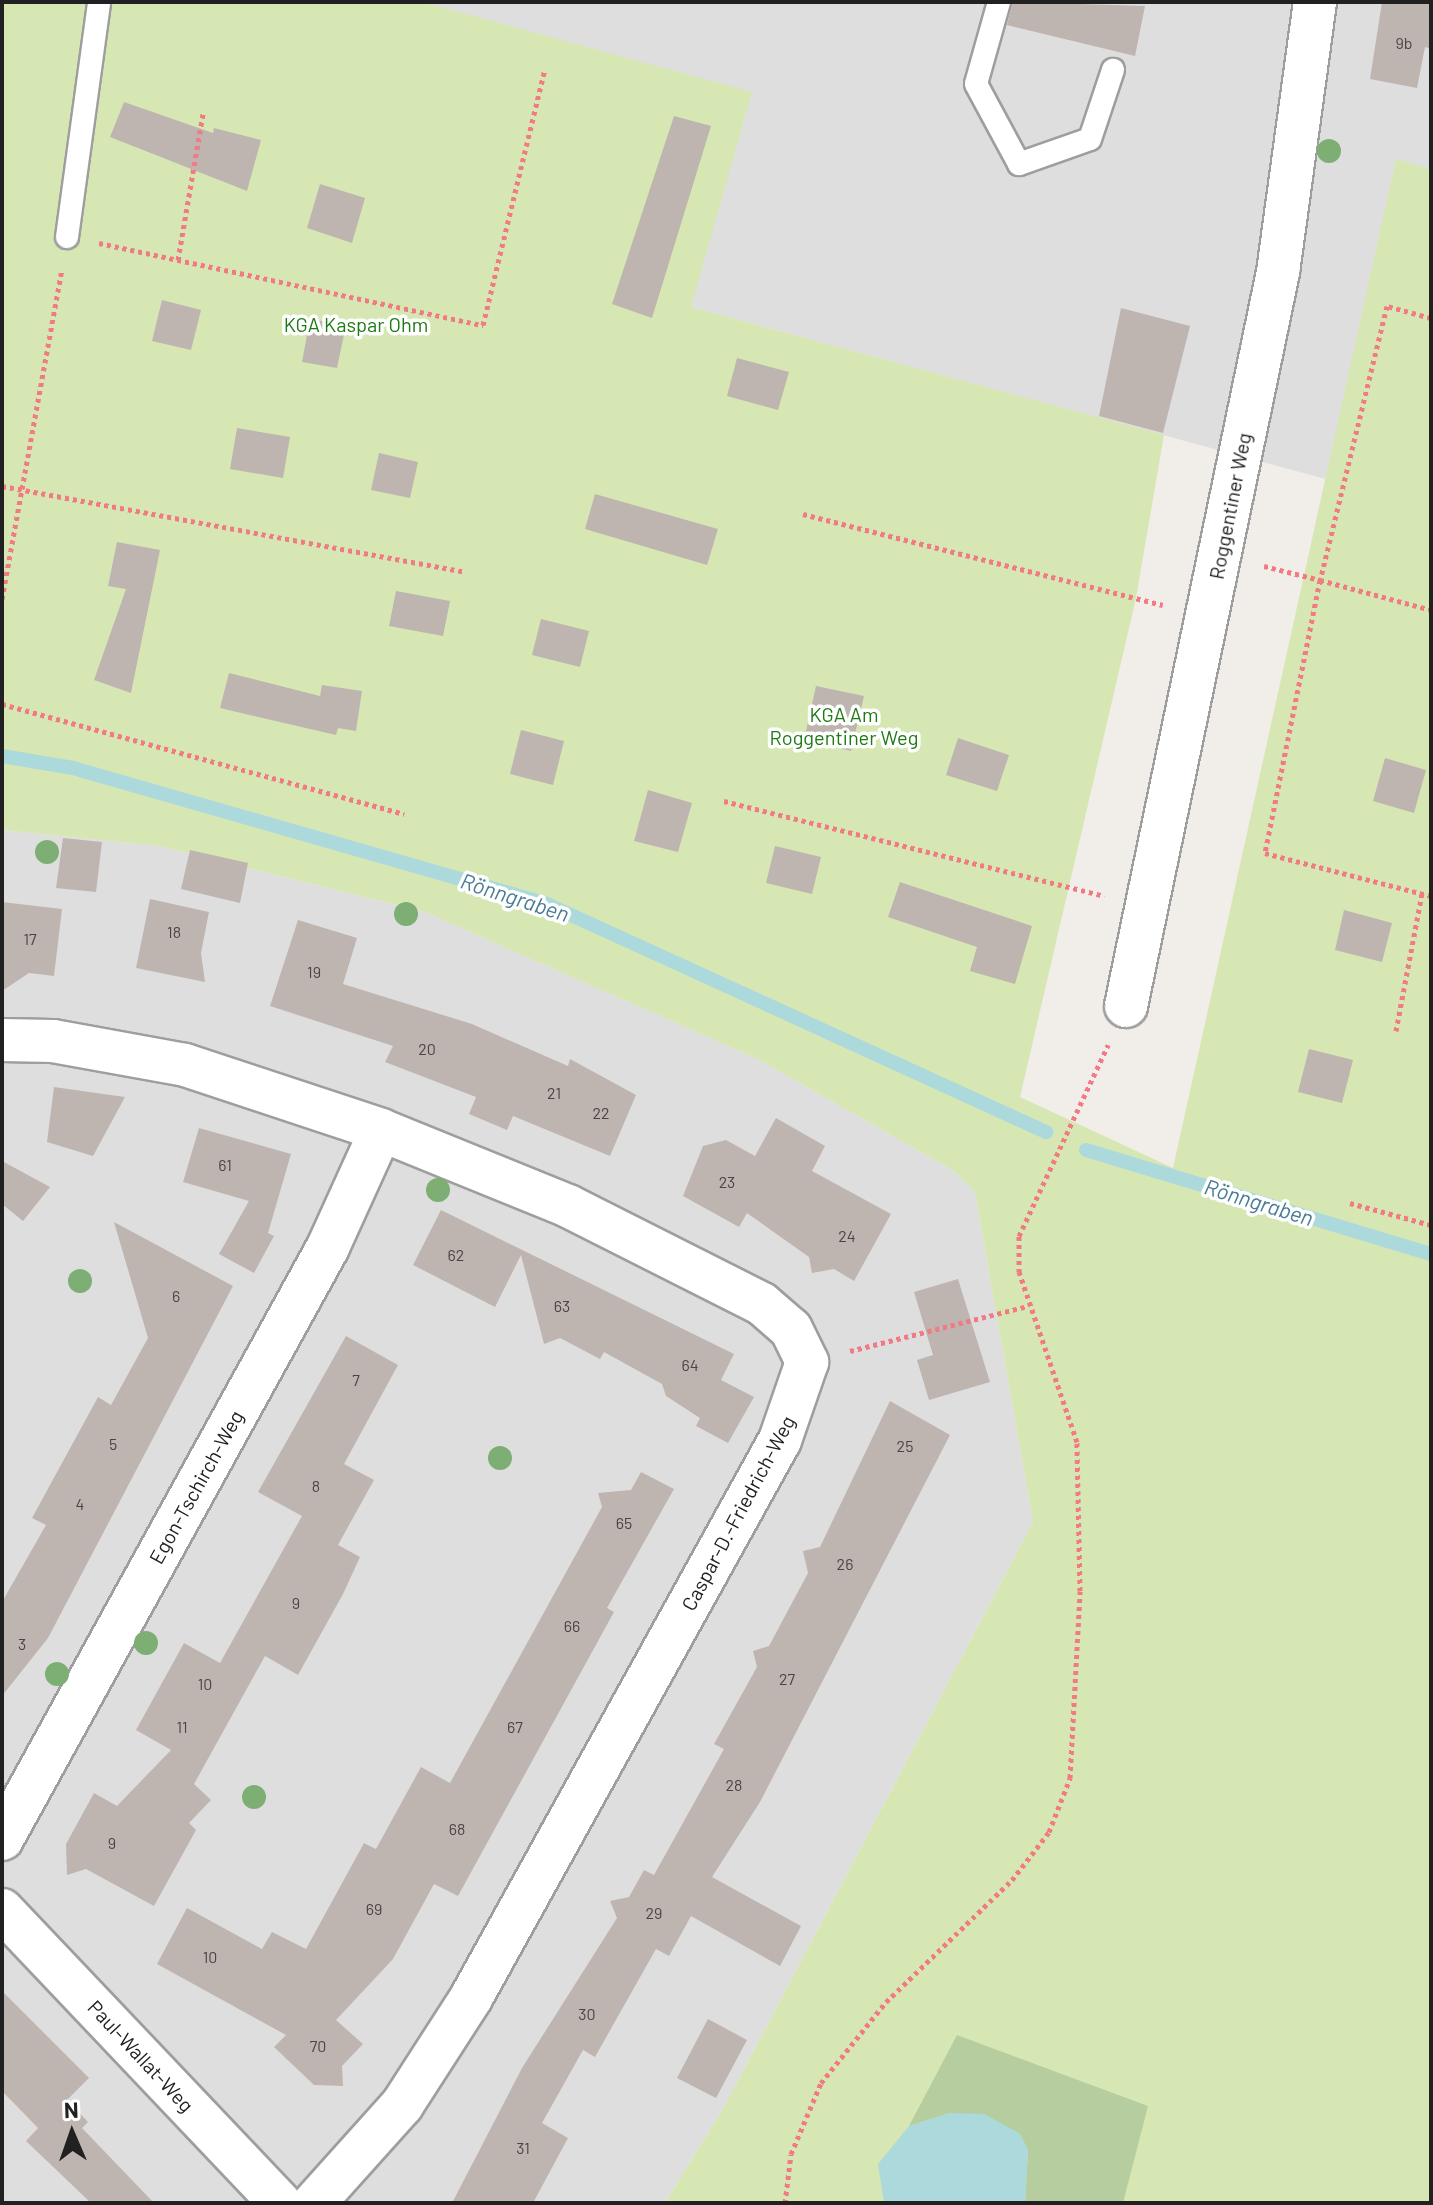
<!DOCTYPE html>
<meta charset="utf-8">
<style>
body{margin:0}
#map{position:relative;width:1433px;height:2205px;overflow:hidden;background:#f1ede9;font-family:Barlow,sans-serif}
div>[style]{position:absolute}
[style*='--x']{left:calc(var(--x)*1px);top:calc(var(--y)*1px);width:calc(var(--w)*1px);rotate:calc(var(--a)*1deg)}
.residential>*{inset:0;background:#dfdede}
.grass>*{inset:0;background:#d6e7b3}
.forest>*{inset:0;background:#b6cda0}
.water>*{inset:0;background:#acd9db}
.stream>*{height:14px;margin:-7px;padding:0 7px;transform-origin:7px;border-radius:7px;background:#acd9db}
.building>*{inset:0;background:#beb5b1}
.path>*{height:5px;margin-top:-2.5px;transform-origin:0;background:repeating-linear-gradient(90deg,#f17a83 0 4px,transparent 0 8px)}
.roads{filter:drop-shadow(2px 0 #9e9e9e) drop-shadow(-2px 0 #9e9e9e) drop-shadow(0 2px #9e9e9e) drop-shadow(0 -2px #9e9e9e)}
.lane>*{height:22px;margin:-11px;padding:0 11px;transform-origin:11px;border-radius:11px;background:#fff}
.street>*{height:42px;margin:-21px;padding:0 21px;transform-origin:21px;border-radius:21px;background:#fff}
.trees>*{width:24px;height:24px;margin:-12px;border-radius:50%;background:#7dae74}
span{translate:-50% -50%;white-space:nowrap;text-align:center;line-height:1.15;-webkit-text-stroke:7px #fff;paint-order:stroke}
.number-label{font-size:16px;color:#484645}
.number-label span{-webkit-text-stroke-width:0}
.park-label{font-size:20px;color:#1e7b14}
.street-label{font-size:20px;color:#212121}
.water-label{font-size:22px;color:#497c95;font-style:italic}
.frame{position:absolute;inset:0;border:4px solid #212121;pointer-events:none}
.north{position:absolute;left:32px;top:2093px;width:80px;height:80px;-webkit-text-stroke:6px #fff;paint-order:stroke;rotate:358deg;font-size:22px;font-weight:700;line-height:32px;text-align:center;color:#212121}
.north::after{content:'';display:block;margin:auto;width:28px;height:36px;background:#212121;clip-path:polygon(50% 0,100% 100%,50% 72%,0 100%)}
</style>
<div id="map">
<div class="residential">
<div style="clip-path:polygon(423px 2px,1431px 2px,1431px 169px,1396px 160px,1329px 480px,691px 307px)"></div>
<div style="clip-path:polygon(2px 830px,159px 846px,425px 912px,760px 1060px,954px 1171px,975px 1192px,1033px 1522px,724px 2107px,665px 2203px,2px 2203px)"></div>
</div>
<div class="grass">
<div style="clip-path:polygon(2px 2px,423px 2px,752px 92px,691px 307px,1164px 435px,1136px 598px,1020px 1097px,1173px 1168px,1396px 159px,1431px 169px,1431px 2203px,665px 2203px,724px 2107px,1033px 1522px,975px 1192px,954px 1171px,760px 1060px,425px 912px,159px 846px,2px 830px)"></div>
</div>
<div class="forest">
<div style="clip-path:polygon(957px 2035px,1148px 2106px,1123px 2203px,1025px 2203px,1028px 2150px,1019px 2133px,950px 2113px,909px 2126px)"></div>
</div>
<div class="water">
<div style="clip-path:polygon(950px 2113px,984px 2114px,1019px 2133px,1028px 2150px,1025px 2203px,884px 2203px,878px 2164px,909px 2126px)"></div>
</div>
<div class="stream">
<div style="--x:2;--y:756;--w:72;--a:9.6"></div>
<div style="--x:73;--y:768;--w:493;--a:16"></div>
<div style="--x:547;--y:904;--w:549;--a:24.56"></div>
<div style="--x:1086;--y:1150;--w:360;--a:16.8"></div>
</div>
<div class="building">
<div style="clip-path:polygon(1013px 2px,1145px 6px,1135px 56px,1007px 25px)"></div>
<div style="clip-path:polygon(1382px 2px,1431px 2px,1431px 49px,1425px 47px,1417px 88px,1370px 79px)"></div>
<div style="clip-path:polygon(124px 102px,213px 133px,214px 128px,261px 140px,247px 191px,110px 137px)"></div>
<div style="clip-path:polygon(674px 116px,711px 126px,652px 318px,612px 304px)"></div>
<div style="clip-path:polygon(320px 184px,365px 198px,352px 243px,307px 228px)"></div>
<div style="clip-path:polygon(162px 300px,201px 310px,191px 350px,152px 341px)"></div>
<div style="clip-path:polygon(1121px 308px,1190px 326px,1163px 433px,1099px 416px)"></div>
<div style="clip-path:polygon(310px 319px,346px 325px,337px 368px,302px 362px)"></div>
<div style="clip-path:polygon(737px 358px,789px 372px,778px 410px,727px 396px)"></div>
<div style="clip-path:polygon(237px 428px,290px 437px,283px 478px,230px 469px)"></div>
<div style="clip-path:polygon(379px 453px,418px 462px,410px 498px,371px 490px)"></div>
<div style="clip-path:polygon(595px 494px,718px 529px,707px 565px,585px 529px)"></div>
<div style="clip-path:polygon(117px 542px,160px 550px,131px 693px,94px 680px,126px 589px,108px 586px)"></div>
<div style="clip-path:polygon(396px 591px,450px 601px,443px 636px,389px 626px)"></div>
<div style="clip-path:polygon(541px 619px,589px 631px,580px 667px,532px 655px)"></div>
<div style="clip-path:polygon(229px 673px,320px 696px,322px 685px,362px 691px,356px 731px,338px 728px,336px 735px,220px 708px)"></div>
<div style="clip-path:polygon(816px 686px,864px 696px,851px 751px,804px 740px)"></div>
<div style="clip-path:polygon(521px 730px,564px 741px,553px 785px,510px 774px)"></div>
<div style="clip-path:polygon(958px 738px,1009px 755px,997px 791px,946px 775px)"></div>
<div style="clip-path:polygon(1385px 758px,1426px 770px,1414px 813px,1373px 801px)"></div>
<div style="clip-path:polygon(648px 790px,692px 803px,678px 852px,634px 841px)"></div>
<div style="clip-path:polygon(63px 838px,102px 842px,96px 892px,56px 888px)"></div>
<div style="clip-path:polygon(775px 846px,821px 857px,812px 894px,766px 883px)"></div>
<div style="clip-path:polygon(190px 850px,248px 863px,240px 903px,181px 889px)"></div>
<div style="clip-path:polygon(900px 882px,1032px 926px,1015px 984px,970px 971px,977px 947px,888px 917px)"></div>
<div style="clip-path:polygon(150px 899px,209px 912px,201px 953px,205px 982px,136px 968px)"></div>
<div style="clip-path:polygon(2px 902px,62px 909px,54px 976px,29px 973px,2px 991px)"></div>
<div style="clip-path:polygon(1344px 910px,1392px 923px,1382px 962px,1335px 950px)"></div>
<div style="clip-path:polygon(298px 920px,357px 938px,343px 984px,472px 1024px,568px 1066px,570px 1059px,636px 1095px,610px 1156px,513px 1116px,507px 1130px,469px 1114px,476px 1097px,385px 1062px,393px 1046px,270px 1006px)"></div>
<div style="clip-path:polygon(1309px 1049px,1353px 1060px,1342px 1103px,1298px 1092px)"></div>
<div style="clip-path:polygon(54px 1087px,125px 1097px,93px 1156px,47px 1142px)"></div>
<div style="clip-path:polygon(776px 1118px,825px 1146px,812px 1171px,891px 1214px,854px 1281px,834px 1269px,812px 1273px,809px 1257px,747px 1213px,739px 1227px,683px 1196px,703px 1146px,726px 1140px,755px 1156px)"></div>
<div style="clip-path:polygon(199px 1128px,291px 1154px,268px 1233px,274px 1236px,254px 1273px,219px 1254px,249px 1201px,183px 1182px)"></div>
<div style="clip-path:polygon(2px 1161px,50px 1187px,23px 1221px,2px 1204px)"></div>
<div style="clip-path:polygon(441px 1210px,734px 1354px,721px 1380px,754px 1397px,728px 1443px,696px 1426px,700px 1418px,666px 1396px,662px 1384px,604px 1352px,600px 1359px,560px 1338px,544px 1344px,521px 1255px,495px 1307px,413px 1265px)"></div>
<div style="clip-path:polygon(114px 1222px,233px 1286px,48px 1638px,2px 1696px,2px 1602px,46px 1525px,32px 1518px,98px 1397px,111px 1405px,148px 1338px)"></div>
<div style="clip-path:polygon(958px 1279px,990px 1382px,929px 1400px,917px 1360px,933px 1355px,914px 1292px)"></div>
<div style="clip-path:polygon(346px 1336px,398px 1365px,344px 1464px,374px 1480px,338px 1545px,360px 1557px,343px 1594px,298px 1675px,265px 1656px,194px 1784px,211px 1800px,189px 1823px,196px 1830px,154px 1906px,86px 1869px,67px 1875px,66px 1844px,94px 1793px,117px 1806px,171px 1750px,136px 1730px,184px 1643px,220px 1663px,302px 1516px,258px 1492px)"></div>
<div style="clip-path:polygon(890px 1401px,950px 1435px,760px 1802px,712px 1877px,801px 1926px,780px 1966px,691px 1916px,669px 1956px,656px 1949px,595px 2057px,583px 2050px,542px 2123px,568px 2138px,533px 2203px,452px 2203px,522px 2068px,617px 1918px,610px 1901px,629px 1897px,644px 1870px,654px 1875px,724px 1749px,714px 1744px,757px 1667px,753px 1651px,769px 1646px,808px 1573px,803px 1551px,820px 1547px)"></div>
<div style="clip-path:polygon(641px 1472px,674px 1489px,607px 1608px,614px 1612px,458px 1896px,434px 1884px,393px 1959px,336px 2020px,363px 2044px,342px 2066px,343px 2086px,314px 2085px,274px 2047px,286px 2035px,157px 1964px,187px 1908px,262px 1949px,272px 1932px,306px 1949px,364px 1843px,376px 1849px,421px 1767px,450px 1783px,602px 1507px,598px 1493px,631px 1490px)"></div>
<div style="clip-path:polygon(2px 1991px,89px 2078px,67px 2100px,88px 2122px,82px 2128px,154px 2203px,91px 2203px,26px 2141px,38px 2128px,2px 2091px)"></div>
<div style="clip-path:polygon(708px 2019px,747px 2040px,716px 2098px,677px 2078px)"></div>
</div>
<div class="path">
<div style="--x:99;--y:243;--w:393;--a:12.1"></div>
<div style="--x:483;--y:325;--w:263;--a:-76.4"></div>
<div style="--x:178;--y:260;--w:149;--a:-80.3"></div>
<div style="--x:1431;--y:318;--w:46;--a:-164.7"></div>
<div style="--x:1387;--y:306;--w:282;--a:103.7"></div>
<div style="--x:1320;--y:580;--w:115;--a:15.1"></div>
<div style="--x:2;--y:486;--w:468;--a:10.5"></div>
<div style="--x:803;--y:514;--w:371;--a:14.2"></div>
<div style="--x:1264;--y:566;--w:58;--a:14"></div>
<div style="--x:1320;--y:580;--w:278;--a:101.4"></div>
<div style="--x:1265;--y:853;--w:171;--a:14.5"></div>
<div style="--x:2;--y:599;--w:334;--a:-79.7"></div>
<div style="--x:2;--y:704;--w:417;--a:15.3"></div>
<div style="--x:724;--y:801;--w:392;--a:14"></div>
<div style="--x:1396;--y:1031;--w:140;--a:-79.3"></div>
<div style="--x:1350;--y:1203;--w:84;--a:15.2"></div>
<div style="--x:850;--y:1351;--w:184;--a:-14.2"></div>
<div style="--x:785;--y:2203;--w:49;--a:-83"></div>
<div style="--x:791;--y:2154;--w:77;--a:-67.1"></div>
<div style="--x:821;--y:2083;--w:104;--a:-51.3"></div>
<div style="--x:886;--y:2002;--w:175;--a:-44.1"></div>
<div style="--x:1012;--y:1880;--w:61;--a:-52.4"></div>
<div style="--x:1049;--y:1832;--w:58;--a:-68.7"></div>
<div style="--x:1070;--y:1778;--w:187;--a:-86.9"></div>
<div style="--x:1080;--y:1591;--w:149;--a:-91.2"></div>
<div style="--x:1077;--y:1442;--w:180;--a:-108.8"></div>
<div style="--x:1019;--y:1272;--w:36;--a:-90"></div>
<div style="--x:1019;--y:1236;--w:211;--a:-65"></div>
</div>
<div class="roads">
<div class="lane">
<div style="--x:999;--y:2;--w:85;--a:105.7"></div>
<div style="--x:976;--y:84;--w:91;--a:61.7"></div>
<div style="--x:1019;--y:164;--w:75;--a:-19.4"></div>
<div style="--x:1090;--y:139;--w:73;--a:-71.6"></div>
<div style="--x:67;--y:237;--w:237;--a:-82.2"></div>
</div>
<div class="street">
<div style="--x:1126;--y:1006;--w:750;--a:-78.3"></div>
<div style="--x:1278;--y:272;--w:273;--a:-82.2"></div>
<div style="--x:2;--y:1040;--w:51;--a:1.1"></div>
<div style="--x:53;--y:1041;--w:134;--a:10.3"></div>
<div style="--x:185;--y:1065;--w:206;--a:18.3"></div>
<div style="--x:381;--y:1130;--w:202;--a:22.1"></div>
<div style="--x:568;--y:1206;--w:217;--a:26.8"></div>
<div style="--x:762;--y:1304;--w:38;--a:41"></div>
<div style="--x:791;--y:1329;--w:37;--a:64"></div>
<div style="--x:807;--y:1362;--w:83;--a:109.1"></div>
<div style="--x:780;--y:1440;--w:638;--a:118.98"></div>
<div style="--x:471;--y:1998;--w:127;--a:122.8"></div>
<div style="--x:402;--y:2105;--w:132;--a:131.9"></div>
<div style="--x:2;--y:1839;--w:676;--a:-61.16"></div>
<div style="--x:328;--y:1247;--w:128;--a:-65.6"></div>
<div style="--x:2;--y:1910;--w:404;--a:46.5"></div>
</div>
</div>
<div class="trees">
<div style="left:1329px;top:151px"></div>
<div style="left:47px;top:852px"></div>
<div style="left:406px;top:914px"></div>
<div style="left:438px;top:1190px"></div>
<div style="left:80px;top:1281px"></div>
<div style="left:500px;top:1458px"></div>
<div style="left:146px;top:1643px"></div>
<div style="left:57px;top:1674px"></div>
<div style="left:254px;top:1797px"></div>
</div>
<div class="number-label">
<span style="left:1404px;top:43px">9b</span>
<span style="left:174px;top:932px">18</span>
<span style="left:30px;top:939px">17</span>
<span style="left:314px;top:972px">19</span>
<span style="left:427px;top:1049px">20</span>
<span style="left:554px;top:1093px">21</span>
<span style="left:601px;top:1113px">22</span>
<span style="left:225px;top:1165px">61</span>
<span style="left:727px;top:1182px">23</span>
<span style="left:847px;top:1236px">24</span>
<span style="left:456px;top:1255px">62</span>
<span style="left:176px;top:1296px">6</span>
<span style="left:562px;top:1306px">63</span>
<span style="left:690px;top:1365px">64</span>
<span style="left:356px;top:1380px">7</span>
<span style="left:113px;top:1444px">5</span>
<span style="left:905px;top:1446px">25</span>
<span style="left:316px;top:1486px">8</span>
<span style="left:80px;top:1504px">4</span>
<span style="left:624px;top:1523px">65</span>
<span style="left:845px;top:1564px">26</span>
<span style="left:296px;top:1603px">9</span>
<span style="left:572px;top:1626px">66</span>
<span style="left:22px;top:1644px">3</span>
<span style="left:787px;top:1679px">27</span>
<span style="left:205px;top:1684px">10</span>
<span style="left:182px;top:1727px">11</span>
<span style="left:515px;top:1727px">67</span>
<span style="left:734px;top:1785px">28</span>
<span style="left:457px;top:1829px">68</span>
<span style="left:112px;top:1843px">9</span>
<span style="left:374px;top:1909px">69</span>
<span style="left:654px;top:1913px">29</span>
<span style="left:210px;top:1957px">10</span>
<span style="left:587px;top:2014px">30</span>
<span style="left:318px;top:2046px">70</span>
<span style="left:523px;top:2148px">31</span>
</div>
<div class="park-label">
<span style="left:356px;top:324px">KGA Kaspar Ohm</span>
<span style="left:844px;top:726px">KGA Am<br>Roggentiner Weg</span>
</div>
<div class="street-label">
<span style="left:1230px;top:506px;rotate:-79deg">Roggentiner Weg</span>
<span style="left:196px;top:1487px;rotate:-61deg">Egon-Tschirch-Weg</span>
<span style="left:738px;top:1513px;rotate:-62deg">Caspar-D.-Friedrich-Weg</span>
<span style="left:141px;top:2056px;rotate:47deg">Paul-Wallat-Weg</span>
</div>
<div class="water-label">
<span style="left:515px;top:897px;rotate:18deg">Rönngraben</span>
<span style="left:1259px;top:1202px;rotate:17deg">Rönngraben</span>
</div>
<div class="frame"></div>
<div class="north">N</div>
</div>
